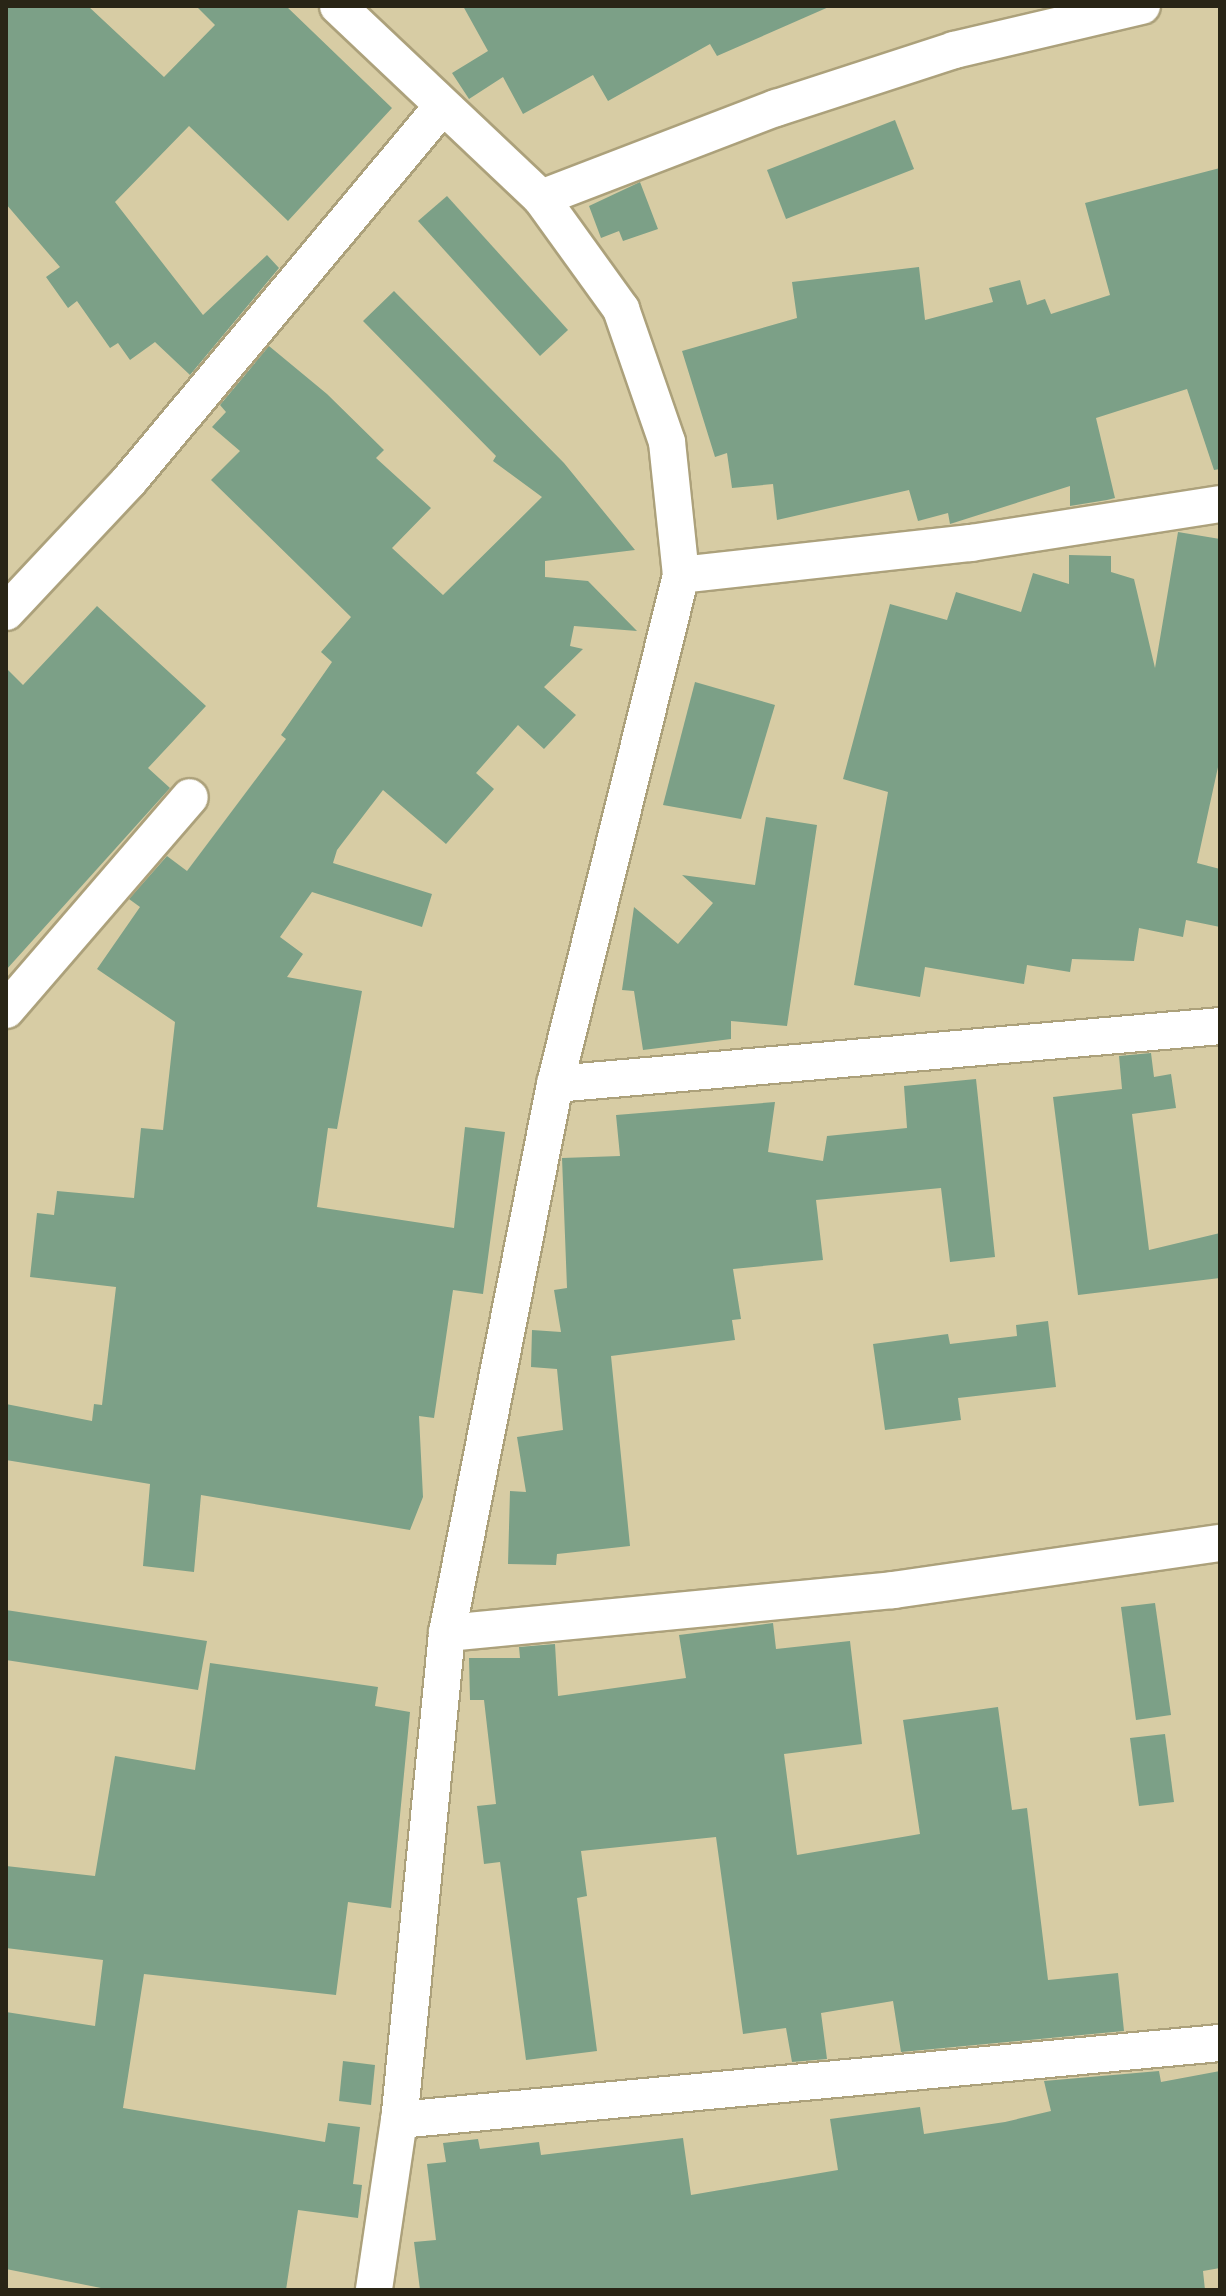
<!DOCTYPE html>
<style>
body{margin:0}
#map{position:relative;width:1226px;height:2296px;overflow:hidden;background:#d7cca4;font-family:"Open Sans",sans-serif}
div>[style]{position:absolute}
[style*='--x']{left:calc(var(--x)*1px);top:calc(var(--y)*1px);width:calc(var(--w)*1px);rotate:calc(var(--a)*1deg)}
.building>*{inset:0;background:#7ca087}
.roads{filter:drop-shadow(2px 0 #aca17b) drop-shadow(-2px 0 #aca17b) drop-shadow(0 2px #aca17b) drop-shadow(0 -2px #aca17b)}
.street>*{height:36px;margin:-18px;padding:0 18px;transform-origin:18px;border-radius:18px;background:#fff}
span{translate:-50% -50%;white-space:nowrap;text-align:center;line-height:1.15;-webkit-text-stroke:6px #e4d9b1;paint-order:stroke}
.frame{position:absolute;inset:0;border:8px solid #292516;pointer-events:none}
</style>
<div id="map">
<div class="building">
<div style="clip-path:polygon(6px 6px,88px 6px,164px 77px,215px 25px,196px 6px,286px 6px,392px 108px,288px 221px,189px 126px,115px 202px,203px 315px,267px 255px,279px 268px,190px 375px,155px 342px,130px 360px,118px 343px,110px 348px,77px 301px,68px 308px,46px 277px,60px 267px,6px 204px)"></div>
<div style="clip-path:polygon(463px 6px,831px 6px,717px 56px,710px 44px,608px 101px,593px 75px,523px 114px,503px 77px,469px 99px,452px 73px,488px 51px)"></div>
<div style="clip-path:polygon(895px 120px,914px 169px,786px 219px,767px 170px)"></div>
<div style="clip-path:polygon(1220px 168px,1220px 469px,1214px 470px,1187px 389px,1096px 418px,1115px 498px,1107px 500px,1070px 506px,1070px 486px,950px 524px,948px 513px,918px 521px,909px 490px,777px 520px,773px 484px,732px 488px,727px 453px,715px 457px,682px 351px,797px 318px,792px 282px,919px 267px,925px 320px,993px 302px,989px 288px,1020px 280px,1027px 305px,1045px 299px,1051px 314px,1110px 295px,1085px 203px)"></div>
<div style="clip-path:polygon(640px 182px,658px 229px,623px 241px,619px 231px,601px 238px,589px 206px)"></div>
<div style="clip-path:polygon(447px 196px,568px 330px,540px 356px,418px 221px)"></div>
<div style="clip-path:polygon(394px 291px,564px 463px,635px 550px,545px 561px,545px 577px,588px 581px,637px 631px,574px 626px,570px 646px,583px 649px,544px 687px,576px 715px,544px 749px,518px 725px,476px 773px,494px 789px,446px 844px,383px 790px,337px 850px,333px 863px,432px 894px,422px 927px,312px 892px,280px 937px,303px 954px,287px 977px,362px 991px,337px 1129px,328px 1128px,317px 1207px,454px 1228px,465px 1127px,505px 1132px,483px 1294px,453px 1290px,434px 1418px,419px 1416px,423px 1497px,410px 1530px,201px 1495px,194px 1572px,143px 1566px,150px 1484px,6px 1460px,6px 1404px,92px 1421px,94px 1404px,102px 1405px,116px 1287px,30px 1277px,37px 1213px,54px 1215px,57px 1191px,134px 1198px,141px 1128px,163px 1130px,175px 1022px,97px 969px,140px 907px,129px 899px,167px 856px,187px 871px,286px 739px,281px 735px,332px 662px,321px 652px,351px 617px,211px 480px,240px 451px,212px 427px,226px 412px,220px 405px,269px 346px,327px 394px,384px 450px,376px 458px,431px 508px,392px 548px,443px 595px,542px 497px,493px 461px,496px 456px,363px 321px)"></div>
<div style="clip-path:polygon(1178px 532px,1220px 539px,1220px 758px,1197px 863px,1220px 869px,1220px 927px,1186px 920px,1183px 937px,1139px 928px,1134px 961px,1072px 959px,1070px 972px,1027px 965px,1024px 984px,925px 967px,920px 997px,854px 985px,888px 792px,843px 779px,890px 604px,947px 620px,956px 592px,1021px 612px,1033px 573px,1069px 584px,1069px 555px,1111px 556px,1111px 572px,1134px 579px,1155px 668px)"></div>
<div style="clip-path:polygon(97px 606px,206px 706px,148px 768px,170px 788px,6px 970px,6px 668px,23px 685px)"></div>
<div style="clip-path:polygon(695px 682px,775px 705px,741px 819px,663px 805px)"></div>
<div style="clip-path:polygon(766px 817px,817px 825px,787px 1026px,731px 1021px,731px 1039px,643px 1050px,634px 991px,622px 990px,634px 907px,678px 944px,713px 903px,682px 875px,755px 885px)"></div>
<div style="clip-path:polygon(1151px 1053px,1154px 1077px,1171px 1074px,1176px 1108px,1132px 1114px,1149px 1250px,1220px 1233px,1220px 1278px,1078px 1295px,1053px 1097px,1122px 1089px,1119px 1056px)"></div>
<div style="clip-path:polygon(976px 1079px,995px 1257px,950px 1262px,941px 1188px,816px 1200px,823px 1260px,733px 1269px,741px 1319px,732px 1320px,735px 1340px,611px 1356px,630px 1546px,557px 1554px,556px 1565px,508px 1564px,510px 1491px,526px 1492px,517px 1437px,563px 1430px,557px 1369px,531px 1367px,532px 1330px,561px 1332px,554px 1290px,567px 1288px,562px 1158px,620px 1156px,616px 1115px,775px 1102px,768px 1152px,823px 1161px,827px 1136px,907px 1128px,904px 1086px)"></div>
<div style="clip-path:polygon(1048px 1321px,1056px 1387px,958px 1398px,961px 1420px,885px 1430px,873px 1344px,948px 1334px,950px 1344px,1017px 1336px,1016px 1325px)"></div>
<div style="clip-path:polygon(1155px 1603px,1171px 1715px,1136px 1720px,1121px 1607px)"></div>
<div style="clip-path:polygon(6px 1610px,207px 1641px,198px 1690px,6px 1660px)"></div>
<div style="clip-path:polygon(773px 1623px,776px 1649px,850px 1641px,862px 1744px,784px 1754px,797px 1855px,920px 1834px,903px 1720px,998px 1707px,1012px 1810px,1027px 1808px,1048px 1980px,1118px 1973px,1124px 2031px,901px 2052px,893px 2001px,821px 2013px,827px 2059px,792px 2062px,786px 2028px,743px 2034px,716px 1837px,581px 1851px,587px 1896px,577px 1898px,597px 2051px,526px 2060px,500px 1862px,484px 1864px,477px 1806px,496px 1804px,484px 1700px,470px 1700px,469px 1658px,520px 1658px,519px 1647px,555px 1644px,558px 1696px,686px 1678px,679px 1635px)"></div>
<div style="clip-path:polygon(210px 1663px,378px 1687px,375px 1706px,410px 1712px,391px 1908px,348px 1902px,336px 1995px,144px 1974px,123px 2108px,325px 2142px,328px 2123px,360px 2127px,353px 2184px,362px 2185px,358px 2218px,298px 2210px,286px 2290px,111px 2290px,6px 2269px,6px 2012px,95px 2026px,103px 1960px,6px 1948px,6px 1866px,95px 1876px,115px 1756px,195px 1770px)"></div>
<div style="clip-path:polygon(1165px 1734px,1174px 1802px,1139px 1806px,1130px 1738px)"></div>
<div style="clip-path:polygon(343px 2061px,375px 2065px,371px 2105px,339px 2101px)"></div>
<div style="clip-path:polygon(1159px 2071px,1161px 2082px,1220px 2071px,1220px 2268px,1203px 2271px,1205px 2290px,420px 2290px,414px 2242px,436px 2240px,427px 2164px,446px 2162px,443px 2143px,478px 2139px,480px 2149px,539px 2142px,541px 2155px,683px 2138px,691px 2195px,838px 2170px,830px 2119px,920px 2107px,924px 2134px,1005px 2122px,1051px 2111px,1044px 2081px)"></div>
</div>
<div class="roads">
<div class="street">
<div style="--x:338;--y:6;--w:279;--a:43.4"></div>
<div style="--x:541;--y:198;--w:137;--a:54.2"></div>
<div style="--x:621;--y:309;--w:141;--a:70.9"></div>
<div style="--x:667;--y:442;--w:134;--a:84"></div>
<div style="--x:681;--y:575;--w:524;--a:103.9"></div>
<div style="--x:555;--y:1084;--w:560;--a:101.13"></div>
<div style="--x:447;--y:1633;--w:489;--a:95.6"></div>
<div style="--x:399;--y:2120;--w:172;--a:98.4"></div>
<div style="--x:541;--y:198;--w:252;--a:-21"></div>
<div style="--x:776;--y:108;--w:187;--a:-18"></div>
<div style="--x:954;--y:50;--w:193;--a:-13.2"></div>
<div style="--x:681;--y:575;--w:292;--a:-6.3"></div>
<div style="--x:971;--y:543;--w:252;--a:-8.9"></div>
<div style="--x:6;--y:612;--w:180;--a:-46.8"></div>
<div style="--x:129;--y:481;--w:488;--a:-50.1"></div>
<div style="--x:6;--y:1010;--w:281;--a:-49.2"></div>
<div style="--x:555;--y:1084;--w:668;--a:-4.98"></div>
<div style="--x:447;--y:1633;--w:448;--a:-5.5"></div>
<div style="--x:893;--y:1590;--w:330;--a:-8.2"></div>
<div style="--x:399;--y:2120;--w:825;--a:-5.36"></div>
</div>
</div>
<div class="frame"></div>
</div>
